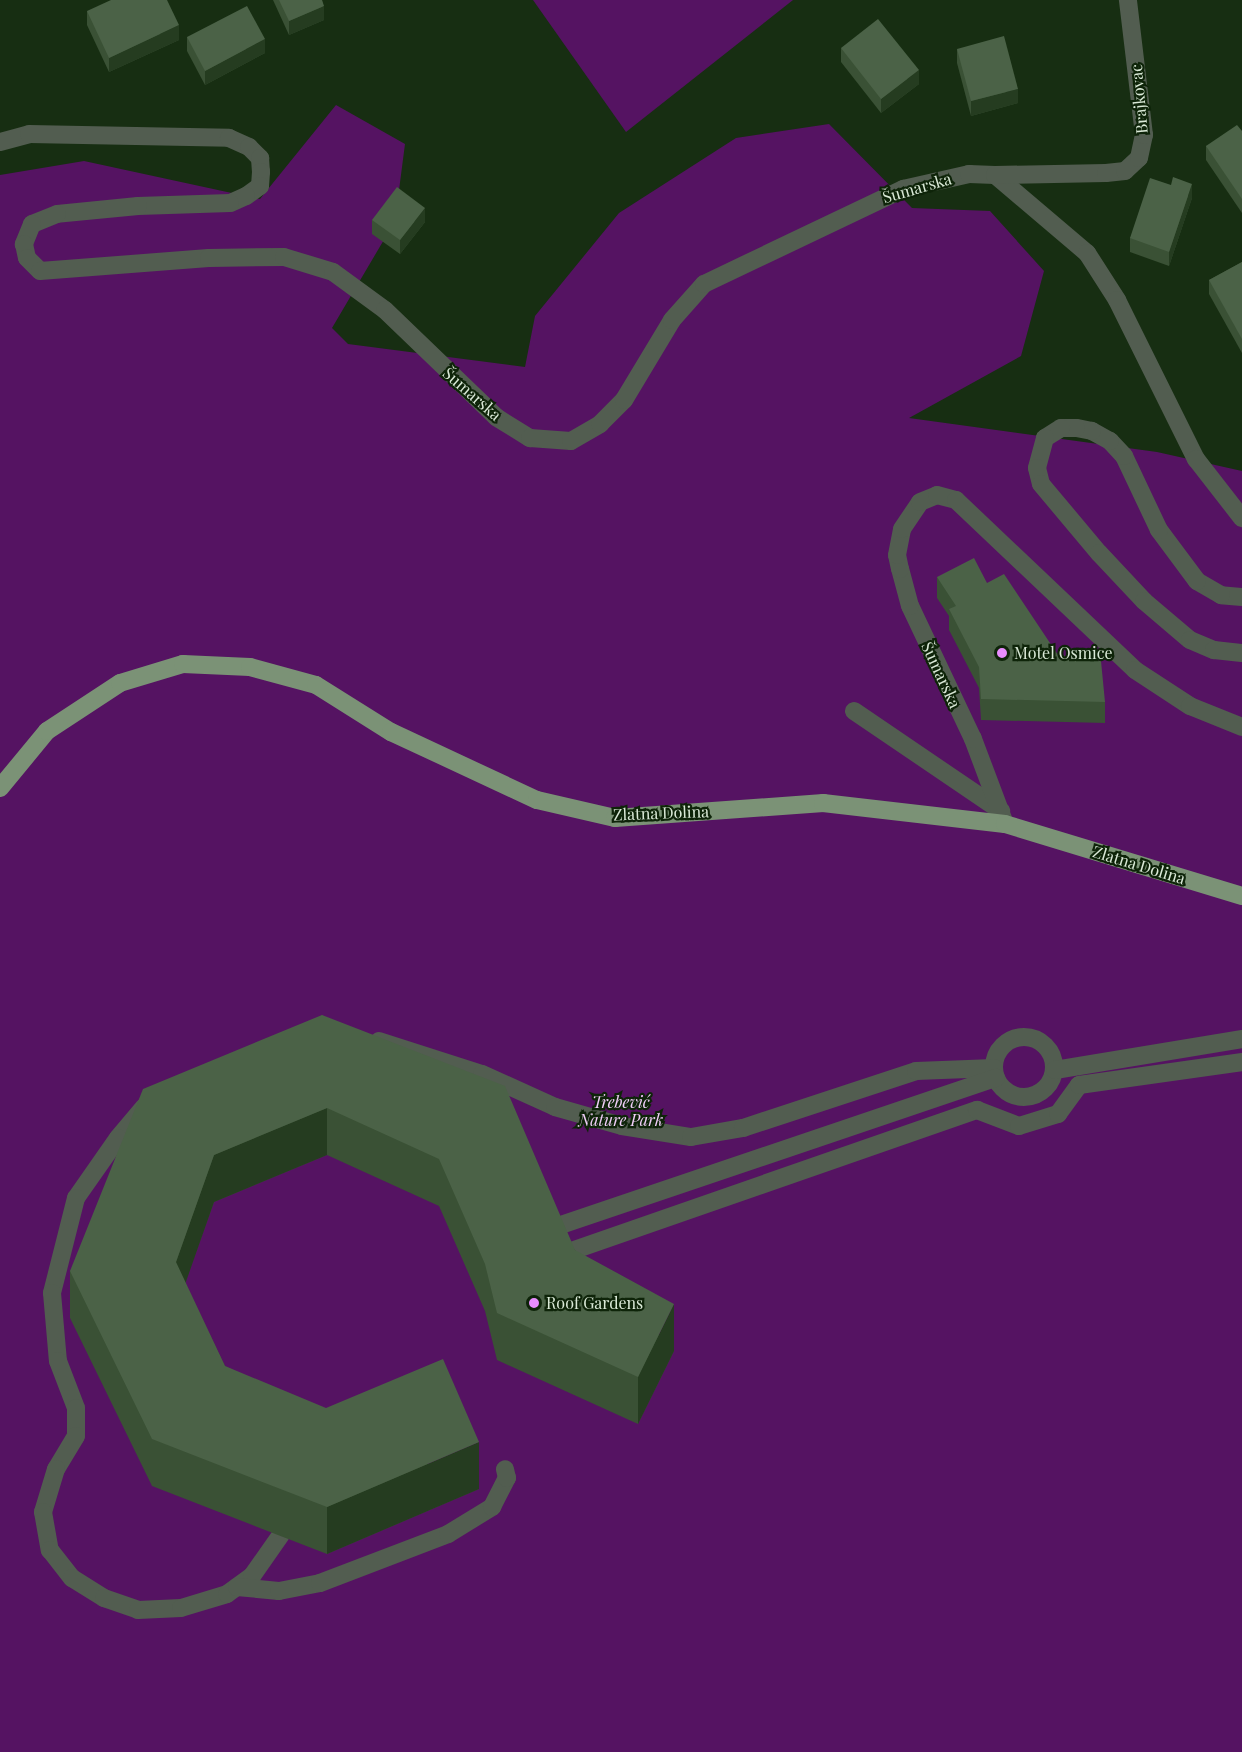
<!DOCTYPE html>
<meta charset="utf-8">
<style>
body{margin:0}
#map{position:relative;width:1242px;height:1752px;overflow:hidden;background:#172e12;font-family:"Playfair Display",serif}
div>[style]{position:absolute}
[style*='--x']{left:calc(var(--x)*1px);top:calc(var(--y)*1px);width:calc(var(--w)*1px);rotate:calc(var(--a)*1deg)}
.green>*{inset:0;background:#551362}
.minor>*{height:18px;margin:-9px;padding:0 9px;transform-origin:9px;border-radius:9px;background:#525d50}
.minor>.ring{margin:-9px;padding:0;box-sizing:content-box;background:none;border:18px solid #525d50;border-radius:50%}
.major>*{height:18px;margin:-9px;padding:0 9px;transform-origin:9px;border-radius:9px;background:#7b9276}
.wall>*{inset:0;background:#3a5135}
.shaded-wall>*{inset:0;background:#253c20}
.building>*{inset:0;background:#4b6247}
.dots>*{width:16px;height:16px;translate:-50% -50%;box-sizing:border-box;border:3px solid #0e2409;border-radius:50%}
span{translate:-50% -50%;white-space:nowrap;text-align:center;line-height:1.15;-webkit-text-stroke:4.5px #0e2409;paint-order:stroke}
.street-label{font-size:16px;color:#dae9d7}
.poi-label{font-size:16px;color:#dae9d7}
.left{translate:0 -50%;text-align:left}
.park-label{font-size:16px;color:#f2cffa;font-style:italic}
</style>
<div id="map">
<div class="green">
<div style="clip-path:polygon(533px 0,793px 0,626px 132px)"></div>
<div style="clip-path:polygon(336px 105px,405px 144px,395px 221px,332px 328px,348px 344px,525px 367px,535px 316px,619px 213px,736px 138px,829px 124px,912px 208px,990px 211px,1044px 271px,1021px 356px,909px 418px,1157px 452px,1242px 471px,1242px 1752px,0 1752px,0 175px,84px 161px,260px 199px)"></div>
</div>
<div class="minor">
<div style="--x:0;--y:142;--w:30;--a:-15"></div>
<div style="--x:29;--y:134;--w:200;--a:1.1"></div>
<div style="--x:229;--y:138;--w:22;--a:24"></div>
<div style="--x:249;--y:147;--w:16;--a:45"></div>
<div style="--x:260;--y:158;--w:14;--a:86"></div>
<div style="--x:261;--y:172;--w:14;--a:94"></div>
<div style="--x:260;--y:186;--w:17;--a:144"></div>
<div style="--x:246;--y:196;--w:17;--a:156"></div>
<div style="--x:230;--y:203;--w:92;--a:178.1"></div>
<div style="--x:138;--y:206;--w:81;--a:174.4"></div>
<div style="--x:57;--y:214;--w:27;--a:158"></div>
<div style="--x:32;--y:224;--w:22;--a:112"></div>
<div style="--x:24;--y:244;--w:14;--a:78"></div>
<div style="--x:27;--y:258;--w:18;--a:45"></div>
<div style="--x:40;--y:271;--w:169;--a:-4.4"></div>
<div style="--x:209;--y:258;--w:75;--a:-0.8"></div>
<div style="--x:284;--y:257;--w:51;--a:17"></div>
<div style="--x:333;--y:272;--w:64;--a:36.2"></div>
<div style="--x:385;--y:310;--w:154;--a:43.9"></div>
<div style="--x:496;--y:417;--w:40;--a:32"></div>
<div style="--x:530;--y:438;--w:41;--a:4.2"></div>
<div style="--x:571;--y:441;--w:34;--a:-30"></div>
<div style="--x:600;--y:424;--w:34;--a:-45"></div>
<div style="--x:624;--y:400;--w:93;--a:-59"></div>
<div style="--x:672;--y:320;--w:48;--a:-48.4"></div>
<div style="--x:704;--y:284;--w:221;--a:-25.5"></div>
<div style="--x:903;--y:189;--w:68;--a:-12.8"></div>
<div style="--x:969;--y:174;--w:26;--a:2"></div>
<div style="--x:995;--y:175;--w:121;--a:40.3"></div>
<div style="--x:1087;--y:253;--w:56;--a:57.4"></div>
<div style="--x:1117;--y:300;--w:178;--a:63.6"></div>
<div style="--x:1196;--y:459;--w:75;--a:52.1"></div>
<div style="--x:995;--y:175;--w:111;--a:-1"></div>
<div style="--x:1106;--y:173;--w:19;--a:-6"></div>
<div style="--x:1125;--y:171;--w:19;--a:-43"></div>
<div style="--x:1139;--y:158;--w:24;--a:-78"></div>
<div style="--x:1144;--y:135;--w:136;--a:-96.8"></div>
<div style="--x:1242;--y:597;--w:21;--a:-175"></div>
<div style="--x:1221;--y:595;--w:28;--a:-150"></div>
<div style="--x:1197;--y:581;--w:64;--a:-126.7"></div>
<div style="--x:1159;--y:530;--w:82;--a:-115.3"></div>
<div style="--x:1124;--y:456;--w:21;--a:-133"></div>
<div style="--x:1110;--y:441;--w:21;--a:-151"></div>
<div style="--x:1092;--y:431;--w:16;--a:-169"></div>
<div style="--x:1076;--y:428;--w:15;--a:180"></div>
<div style="--x:1061;--y:428;--w:19;--a:148"></div>
<div style="--x:1045;--y:438;--w:31;--a:105"></div>
<div style="--x:1037;--y:468;--w:16;--a:76"></div>
<div style="--x:1041;--y:484;--w:90;--a:50"></div>
<div style="--x:1099;--y:553;--w:66;--a:46.8"></div>
<div style="--x:1144;--y:601;--w:60;--a:40.3"></div>
<div style="--x:1190;--y:640;--w:26;--a:23"></div>
<div style="--x:1214;--y:650;--w:28;--a:6"></div>
<div style="--x:854;--y:711;--w:178;--a:34.2"></div>
<div style="--x:1005;--y:824;--w:91;--a:-110.6"></div>
<div style="--x:973;--y:739;--w:147;--a:-115.3"></div>
<div style="--x:910;--y:606;--w:38;--a:-105"></div>
<div style="--x:900;--y:569;--w:14;--a:-102"></div>
<div style="--x:897;--y:555;--w:26;--a:-79"></div>
<div style="--x:902;--y:529;--w:32;--a:-56"></div>
<div style="--x:920;--y:502;--w:18;--a:-22"></div>
<div style="--x:937;--y:495;--w:20;--a:15"></div>
<div style="--x:956;--y:500;--w:247;--a:43.5"></div>
<div style="--x:1135;--y:670;--w:66;--a:33.2"></div>
<div style="--x:1190;--y:706;--w:56;--a:22"></div>
<div class="ring" style="left:994px;top:1037px;width:42px;height:42px"></div>
<div style="--x:379;--y:1041;--w:108;--a:17.8"></div>
<div style="--x:482;--y:1074;--w:80;--a:24.3"></div>
<div style="--x:555;--y:1107;--w:70;--a:15.8"></div>
<div style="--x:622;--y:1126;--w:70;--a:9.1"></div>
<div style="--x:691;--y:1137;--w:53;--a:-9.8"></div>
<div style="--x:743;--y:1128;--w:182;--a:-18.2"></div>
<div style="--x:916;--y:1071;--w:78;--a:-2.2"></div>
<div style="--x:1055;--y:1070;--w:190;--a:-9.4"></div>
<div style="--x:144;--y:1107;--w:40;--a:130"></div>
<div style="--x:118;--y:1138;--w:73;--a:125"></div>
<div style="--x:76;--y:1198;--w:98;--a:104.2"></div>
<div style="--x:52;--y:1293;--w:68;--a:85"></div>
<div style="--x:58;--y:1361;--w:50;--a:69"></div>
<div style="--x:76;--y:1408;--w:28;--a:90"></div>
<div style="--x:76;--y:1436;--w:39;--a:121"></div>
<div style="--x:56;--y:1469;--w:45;--a:106.8"></div>
<div style="--x:43;--y:1512;--w:39;--a:80"></div>
<div style="--x:50;--y:1550;--w:36;--a:52"></div>
<div style="--x:72;--y:1578;--w:38;--a:32"></div>
<div style="--x:104;--y:1598;--w:36;--a:19"></div>
<div style="--x:138;--y:1610;--w:43;--a:-2.7"></div>
<div style="--x:181;--y:1608;--w:48;--a:-16.9"></div>
<div style="--x:227;--y:1594;--w:31;--a:-36"></div>
<div style="--x:252;--y:1576;--w:49;--a:-55"></div>
<div style="--x:546;--y:1230;--w:475;--a:-18.7"></div>
<div style="--x:557;--y:1256;--w:445;--a:-19.2"></div>
<div style="--x:977;--y:1110;--w:45;--a:20.9"></div>
<div style="--x:1019;--y:1126;--w:41;--a:-17.1"></div>
<div style="--x:1058;--y:1114;--w:36;--a:-54"></div>
<div style="--x:1079;--y:1085;--w:165;--a:-8"></div>
<div style="--x:237;--y:1587;--w:42;--a:5.4"></div>
<div style="--x:279;--y:1591;--w:42;--a:-11"></div>
<div style="--x:320;--y:1583;--w:137;--a:-20.9"></div>
<div style="--x:448;--y:1534;--w:52;--a:-31.5"></div>
<div style="--x:492;--y:1507;--w:33;--a:-63"></div>
<div style="--x:507;--y:1478;--w:9;--a:-103"></div>
</div>
<div class="major">
<div style="--x:0;--y:788;--w:74;--a:-50.5"></div>
<div style="--x:47;--y:731;--w:87;--a:-33.3"></div>
<div style="--x:120;--y:683;--w:66;--a:-16.8"></div>
<div style="--x:183;--y:664;--w:67;--a:2.6"></div>
<div style="--x:250;--y:667;--w:68;--a:15.3"></div>
<div style="--x:316;--y:685;--w:89;--a:32.1"></div>
<div style="--x:391;--y:732;--w:161;--a:25"></div>
<div style="--x:537;--y:800;--w:80;--a:13"></div>
<div style="--x:615;--y:818;--w:209;--a:-4.1"></div>
<div style="--x:823;--y:803;--w:183;--a:6.6"></div>
<div style="--x:1005;--y:824;--w:248;--a:16.9"></div>
</div>
<div class="wall">
<div style="clip-path:polygon(273px 0,322px 0,324px 20px,289px 35px)"></div>
<div style="clip-path:polygon(87px 11px,179px 40px,109px 72px,87px 25px)"></div>
<div style="clip-path:polygon(187px 37px,265px 53px,205px 85px,187px 51px)"></div>
<div style="clip-path:polygon(841px 48px,919px 84px,881px 113px,841px 62px)"></div>
<div style="clip-path:polygon(957px 49px,1018px 103px,971px 116px,957px 63px)"></div>
<div style="clip-path:polygon(1242px 131px,1242px 213px,1206px 160px,1206px 146px)"></div>
<div style="clip-path:polygon(1171px 185px,1192px 198px,1169px 266px,1130px 252px,1130px 238px)"></div>
<div style="clip-path:polygon(372px 220px,425px 222px,400px 254px,372px 234px)"></div>
<div style="clip-path:polygon(1242px 262px,1242px 353px,1209px 294px,1209px 280px)"></div>
<div style="clip-path:polygon(937px 577px,987px 583px,1105px 702px,1105px 723px,981px 720px,979px 688px,949px 630px,949px 616px,937px 598px)"></div>
<div style="clip-path:polygon(322px 1015px,575px 1250px,674px 1351px,638px 1424px,497px 1360px,485px 1311px,439px 1206px,327px 1155px,214px 1202px,185px 1283px,225px 1366px,479px 1489px,327px 1554px,152px 1486px,70px 1318px,70px 1271px)"></div>
</div>
<div class="shaded-wall">
<div style="clip-path:polygon(324px 6px,324px 20px,289px 35px,289px 21px)"></div>
<div style="clip-path:polygon(179px 25px,179px 40px,109px 72px,109px 58px)"></div>
<div style="clip-path:polygon(265px 39px,265px 53px,205px 85px,205px 71px)"></div>
<div style="clip-path:polygon(919px 70px,919px 84px,881px 113px,881px 99px)"></div>
<div style="clip-path:polygon(1018px 89px,1018px 103px,971px 116px,971px 101px)"></div>
<div style="clip-path:polygon(1192px 184px,1192px 198px,1169px 266px,1169px 252px)"></div>
<div style="clip-path:polygon(425px 208px,425px 222px,400px 254px,400px 240px)"></div>
<div style="clip-path:polygon(327px 1108px,327px 1155px,214px 1202px,176px 1310px,176px 1262px,214px 1155px)"></div>
<div style="clip-path:polygon(674px 1304px,674px 1351px,638px 1424px,638px 1377px)"></div>
<div style="clip-path:polygon(479px 1442px,479px 1489px,327px 1554px,327px 1507px)"></div>
</div>
<div class="building">
<div style="clip-path:polygon(111px 0,167px 0,179px 25px,109px 58px,87px 11px)"></div>
<div style="clip-path:polygon(279px 0,322px 0,324px 6px,289px 21px)"></div>
<div style="clip-path:polygon(247px 6px,265px 39px,205px 71px,187px 37px)"></div>
<div style="clip-path:polygon(878px 19px,919px 70px,881px 99px,841px 48px)"></div>
<div style="clip-path:polygon(1004px 36px,1018px 89px,971px 101px,957px 49px)"></div>
<div style="clip-path:polygon(1237px 125px,1242px 131px,1242px 199px,1206px 146px)"></div>
<div style="clip-path:polygon(1173px 177px,1192px 184px,1169px 252px,1130px 238px,1150px 178px,1171px 185px)"></div>
<div style="clip-path:polygon(397px 187px,425px 208px,400px 240px,372px 220px)"></div>
<div style="clip-path:polygon(1242px 262px,1242px 339px,1209px 280px)"></div>
<div style="clip-path:polygon(974px 558px,987px 583px,1004px 574px,1058px 655px,1101px 661px,1105px 702px,981px 699px,979px 667px,949px 609px,956px 606px,937px 577px)"></div>
<div style="clip-path:polygon(322px 1015px,505px 1086px,575px 1250px,674px 1304px,638px 1377px,497px 1313px,485px 1264px,439px 1159px,327px 1108px,214px 1155px,176px 1262px,225px 1366px,326px 1408px,443px 1359px,479px 1442px,327px 1507px,152px 1439px,70px 1271px,143px 1089px)"></div>
</div>
<div class="dots">
<div style="left:1002px;top:653px;background:#e98dfe"></div>
<div style="left:534px;top:1303px;background:#e98dfe"></div>
</div>
<div class="street-label">
<span style="left:1139px;top:99px;rotate:-95deg">Brajkovac</span>
<span style="left:917px;top:188px;rotate:-16deg">Šumarska</span>
<span style="left:472px;top:394px;rotate:41deg">Šumarska</span>
<span style="left:941px;top:675px;rotate:65deg">Šumarska</span>
<span style="left:661px;top:813px;rotate:-2deg">Zlatna Dolina</span>
<span style="left:1139px;top:865px;rotate:17deg">Zlatna Dolina</span>
</div>
<div class="poi-label">
<span class="left" style="left:1014px;top:653px">Motel Osmice</span>
<span class="left" style="left:546px;top:1303px">Roof Gardens</span>
</div>
<div class="park-label">
<span style="left:621px;top:1111px">Trebević<br>Nature Park</span>
</div>
</div>
